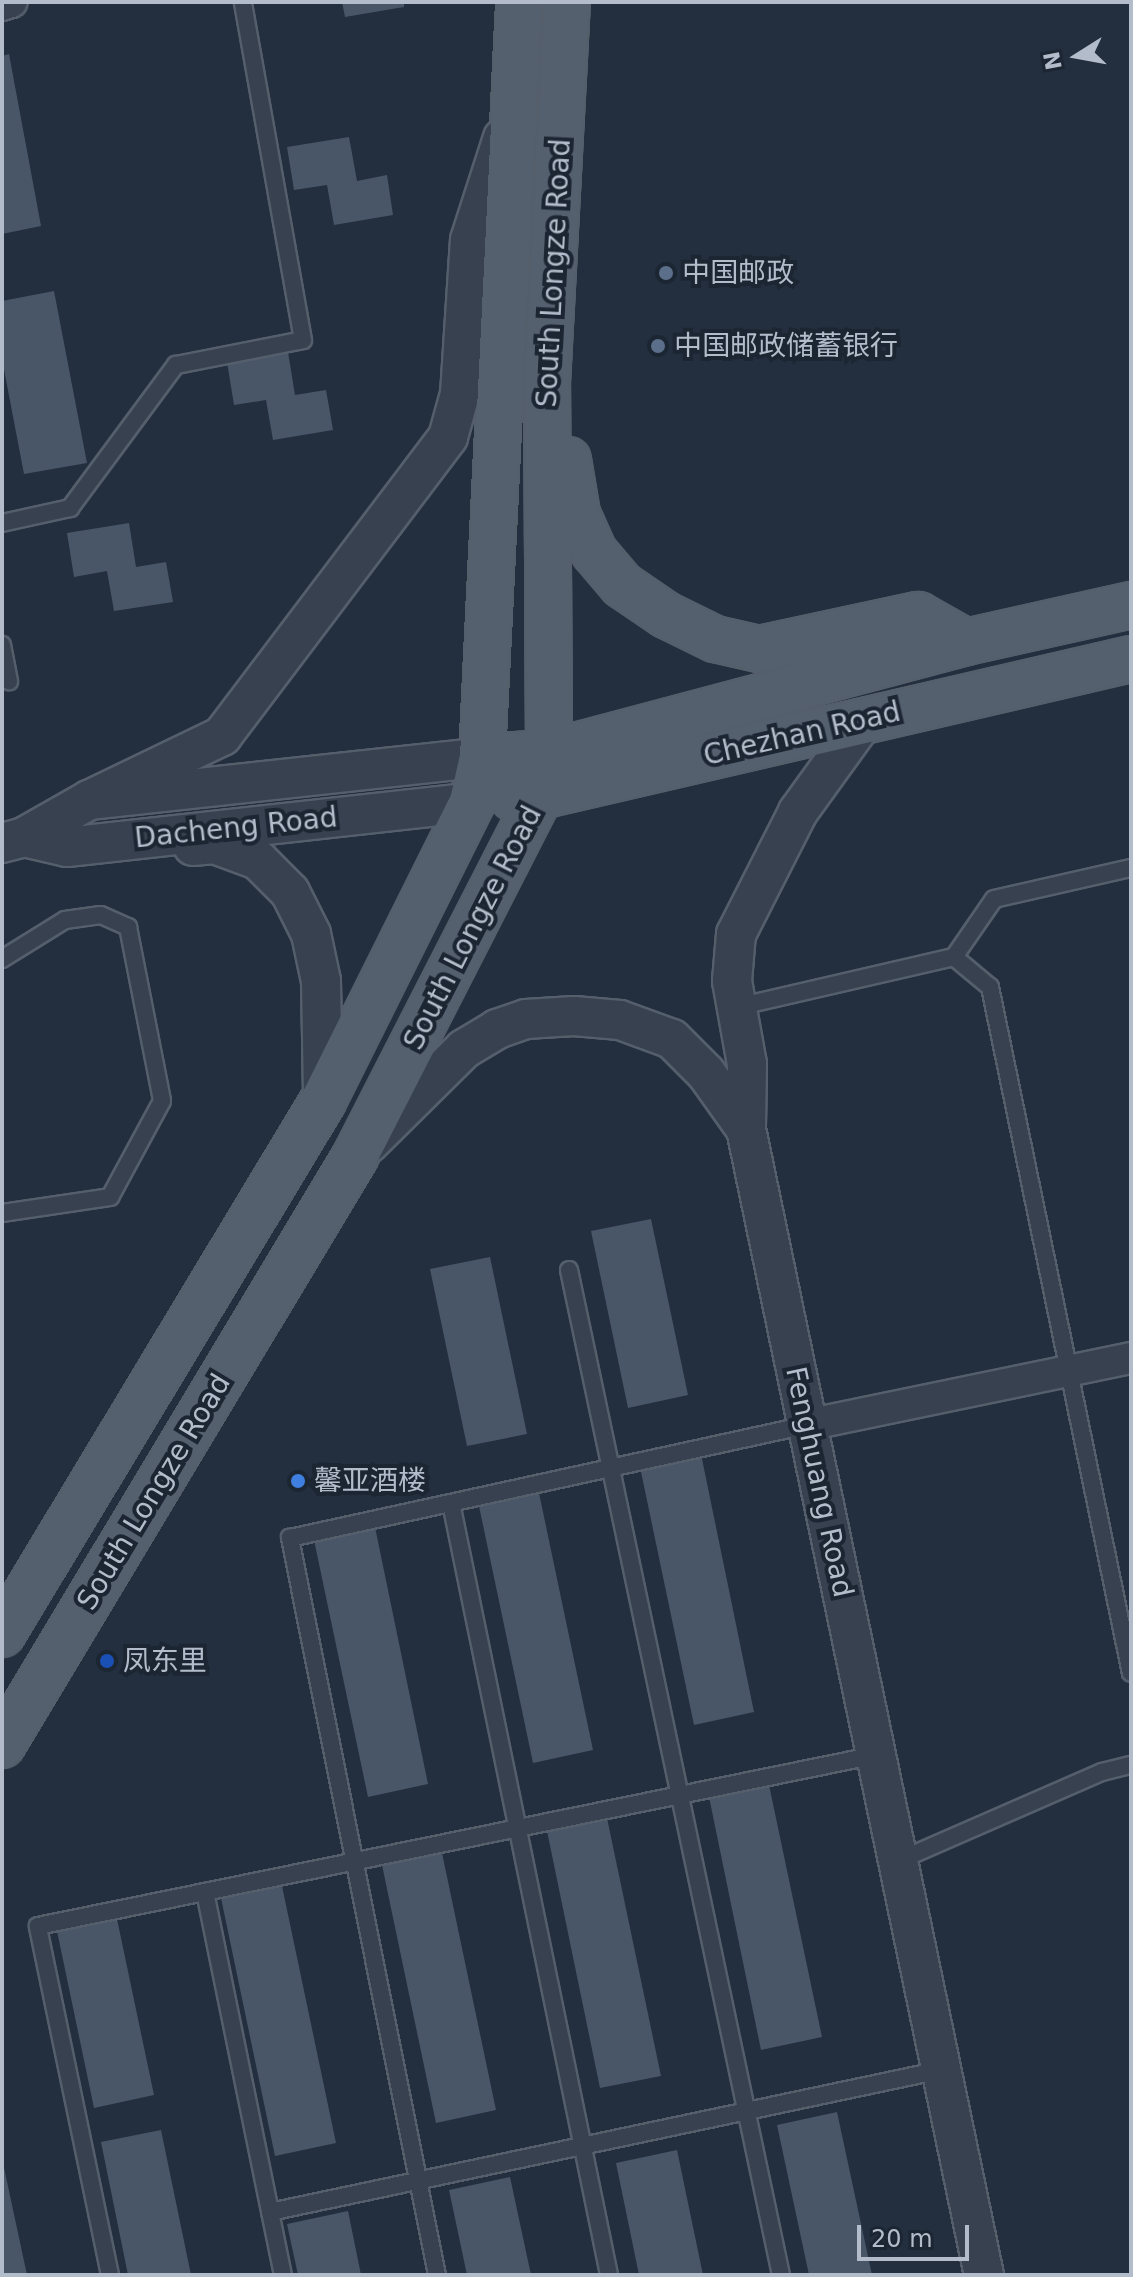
<!DOCTYPE html>
<meta charset="utf-8">
<style>
body{margin:0}
#map{position:relative;width:1133px;height:2277px;overflow:hidden;background:#232f3f;font-family:"DejaVu Sans","Noto Sans SC",sans-serif}
div>[style]{position:absolute}
[style*='--x']{left:calc(var(--x)*1px);top:calc(var(--y)*1px);width:calc(var(--w)*1px);rotate:calc(var(--a)*1deg)}
.building>*{inset:0;background:#495668}
.roads{filter:drop-shadow(2px 0 #555f6c) drop-shadow(-2px 0 #555f6c) drop-shadow(0 2px #555f6c) drop-shadow(0 -2px #555f6c)}
.service>*{height:16px;margin:-8px;padding:0 8px;transform-origin:8px;border-radius:8px;background:#37414f}
.minor>*{height:30px;margin:-15px;padding:0 15px;transform-origin:15px;border-radius:15px;background:#37414f}
.tertiary>*{height:38px;margin:-19px;padding:0 19px;transform-origin:19px;border-radius:19px;background:#37414f}
.primary>*{height:44px;margin:-22px;padding:0 22px;transform-origin:22px;border-radius:22px;background:#55606f}
.dots>*{width:22px;height:22px;translate:-50% -50%;box-sizing:border-box;border:4px solid #1c2633;border-radius:50%}
span{translate:-50% -50%;white-space:nowrap;text-align:center;line-height:1.15;-webkit-text-stroke:8px #1c2633;paint-order:stroke}
.street-label{font-size:28px;color:#b3bcca}
.poi-label{font-size:28px;color:#b3bcca}
.left{translate:0 -50%;text-align:left}
.frame{position:absolute;inset:0;border:4px solid #b3bcca;pointer-events:none}
.north{position:absolute;left:1037px;top:16px;width:80px;height:80px;-webkit-text-stroke:6px #1c2633;paint-order:stroke;rotate:259deg;font-size:22px;font-weight:700;line-height:32px;text-align:center;color:#b3bcca}
.north::after{content:'';display:block;margin:auto;width:28px;height:36px;background:#b3bcca;clip-path:polygon(50% 0,100% 100%,50% 72%,0 100%)}
.scale{position:absolute;left:857px;top:2225px;width:112px;height:36px;box-sizing:border-box;border:4px solid #b3bcca;border-top:0;padding-left:10px;font-size:24px;line-height:28px;white-space:nowrap;color:#b3bcca;-webkit-text-stroke:6px #1c2633;paint-order:stroke}
</style>
<div id="map">
<div class="building">
<div style="clip-path:polygon(342px 2px,404px 2px,404px 7px,345px 17px)"></div>
<div style="clip-path:polygon(9px 54px,41px 226px,2px 234px,2px 56px)"></div>
<div style="clip-path:polygon(349px 137px,357px 181px,387px 175px,393px 215px,334px 225px,327px 185px,294px 190px,287px 147px)"></div>
<div style="clip-path:polygon(54px 291px,87px 463px,24px 474px,2px 359px,2px 301px)"></div>
<div style="clip-path:polygon(288px 352px,295px 395px,326px 390px,333px 430px,273px 440px,266px 400px,234px 405px,227px 362px)"></div>
<div style="clip-path:polygon(129px 523px,136px 567px,166px 562px,173px 602px,114px 611px,107px 571px,74px 577px,67px 533px)"></div>
<div style="clip-path:polygon(651px 1219px,688px 1395px,628px 1408px,591px 1231px)"></div>
<div style="clip-path:polygon(490px 1257px,527px 1434px,467px 1446px,430px 1269px)"></div>
<div style="clip-path:polygon(701px 1454px,754px 1712px,694px 1725px,640px 1467px)"></div>
<div style="clip-path:polygon(539px 1493px,593px 1750px,533px 1763px,479px 1506px)"></div>
<div style="clip-path:polygon(375px 1527px,428px 1784px,368px 1797px,314px 1540px)"></div>
<div style="clip-path:polygon(768px 1780px,822px 2037px,761px 2050px,708px 1792px)"></div>
<div style="clip-path:polygon(607px 1818px,661px 2076px,600px 2088px,547px 1831px)"></div>
<div style="clip-path:polygon(442px 1853px,496px 2110px,436px 2123px,382px 1865px)"></div>
<div style="clip-path:polygon(282px 1886px,336px 2143px,275px 2156px,221px 1898px)"></div>
<div style="clip-path:polygon(117px 1919px,154px 2095px,94px 2108px,57px 1931px)"></div>
<div style="clip-path:polygon(837px 2112px,872px 2275px,809px 2275px,777px 2125px)"></div>
<div style="clip-path:polygon(161px 2130px,191px 2275px,128px 2275px,101px 2142px)"></div>
<div style="clip-path:polygon(677px 2150px,703px 2275px,639px 2275px,616px 2163px)"></div>
<div style="clip-path:polygon(2px 2163px,3px 2163px,27px 2275px,2px 2275px)"></div>
<div style="clip-path:polygon(510px 2177px,531px 2275px,467px 2275px,449px 2190px)"></div>
<div style="clip-path:polygon(348px 2211px,361px 2275px,298px 2275px,287px 2224px)"></div>
</div>
<div class="roads">
<div class="service">
<div style="--x:2;--y:523;--w:70;--a:-12.4"></div>
<div style="--x:70;--y:508;--w:178;--a:-53.5"></div>
<div style="--x:176;--y:365;--w:129;--a:-11.1"></div>
<div style="--x:303;--y:340;--w:343;--a:-100.1"></div>
<div style="--x:2;--y:645;--w:37;--a:79"></div>
<div style="--x:954;--y:957;--w:70;--a:-55.4"></div>
<div style="--x:994;--y:899;--w:140;--a:-12.8"></div>
<div style="--x:2;--y:959;--w:74;--a:-31.8"></div>
<div style="--x:65;--y:920;--w:36;--a:-8"></div>
<div style="--x:101;--y:915;--w:30;--a:24"></div>
<div style="--x:128;--y:927;--w:177;--a:78.9"></div>
<div style="--x:162;--y:1101;--w:109;--a:118.4"></div>
<div style="--x:110;--y:1197;--w:109;--a:171.6"></div>
<div style="--x:737;--y:1007;--w:223;--a:-13"></div>
<div style="--x:954;--y:957;--w:47;--a:39.8"></div>
<div style="--x:990;--y:987;--w:700;--a:78.39"></div>
<div style="--x:569;--y:1270;--w:1027;--a:78.09"></div>
<div style="--x:451;--y:1503;--w:788;--a:78.43"></div>
<div style="--x:898;--y:1861;--w:223;--a:-23.6"></div>
<div style="--x:1102;--y:1772;--w:30;--a:-14"></div>
<div style="--x:205;--y:1892;--w:391;--a:78.5"></div>
<div style="--x:270;--y:2212;--w:686;--a:-11.95"></div>
<div style="--x:110;--y:2275;--w:356;--a:-101.7"></div>
<div style="--x:38;--y:1926;--w:855;--a:-11.53"></div>
<div style="--x:437;--y:2275;--w:752;--a:-101.28"></div>
<div style="--x:290;--y:1538;--w:529;--a:-12.33"></div>
</div>
<div class="minor">
<div style="--x:2;--y:5;--w:10;--a:-17"></div>
<div style="--x:807;--y:1425;--w:331;--a:-11.7"></div>
</div>
<div class="tertiary">
<div style="--x:865;--y:719;--w:115;--a:125.8"></div>
<div style="--x:798;--y:812;--w:137;--a:116.9"></div>
<div style="--x:736;--y:934;--w:47;--a:94.9"></div>
<div style="--x:732;--y:981;--w:84;--a:79.8"></div>
<div style="--x:747;--y:1064;--w:65;--a:90.9"></div>
<div style="--x:746;--y:1129;--w:1170;--a:78.27"></div>
<div style="--x:89;--y:800;--w:148;--a:-25.7"></div>
<div style="--x:222;--y:736;--w:375;--a:-52.9"></div>
<div style="--x:448;--y:437;--w:45;--a:-74.4"></div>
<div style="--x:460;--y:394;--w:154;--a:-86.3"></div>
<div style="--x:470;--y:240;--w:107;--a:-72.1"></div>
<div style="--x:24;--y:837;--w:75;--a:-29.6"></div>
<div style="--x:89;--y:800;--w:395;--a:-6.2"></div>
<div style="--x:2;--y:843;--w:23;--a:-15"></div>
<div style="--x:24;--y:837;--w:44;--a:13.1"></div>
<div style="--x:67;--y:847;--w:407;--a:-6.3"></div>
<div style="--x:193;--y:846;--w:21;--a:-5"></div>
<div style="--x:214;--y:844;--w:47;--a:20"></div>
<div style="--x:258;--y:860;--w:45;--a:45"></div>
<div style="--x:290;--y:892;--w:47;--a:63.4"></div>
<div style="--x:311;--y:934;--w:48;--a:78"></div>
<div style="--x:321;--y:981;--w:120;--a:89"></div>
<div style="--x:369;--y:1143;--w:134;--a:-44.7"></div>
<div style="--x:464;--y:1049;--w:39;--a:-31"></div>
<div style="--x:497;--y:1029;--w:31;--a:-19"></div>
<div style="--x:526;--y:1019;--w:48;--a:-3.6"></div>
<div style="--x:574;--y:1016;--w:46;--a:5"></div>
<div style="--x:620;--y:1020;--w:55;--a:20.1"></div>
<div style="--x:672;--y:1039;--w:48;--a:45"></div>
<div style="--x:706;--y:1073;--w:69;--a:54.5"></div>
</div>
<div class="primary">
<div style="--x:568;--y:460;--w:55;--a:80.5"></div>
<div style="--x:577;--y:514;--w:42;--a:65.9"></div>
<div style="--x:594;--y:552;--w:43;--a:49.7"></div>
<div style="--x:622;--y:585;--w:53;--a:34.3"></div>
<div style="--x:666;--y:615;--w:55;--a:26.1"></div>
<div style="--x:715;--y:639;--w:45;--a:12.8"></div>
<div style="--x:759;--y:649;--w:163;--a:-12.1"></div>
<div style="--x:918;--y:615;--w:55;--a:29.4"></div>
<div style="--x:482;--y:757;--w:67;--a:-3.4"></div>
<div style="--x:549;--y:753;--w:432;--a:-14.9"></div>
<div style="--x:966;--y:642;--w:169;--a:-12.6"></div>
<div style="--x:513;--y:798;--w:27;--a:-4"></div>
<div style="--x:540;--y:796;--w:607;--a:-13.05"></div>
<div style="--x:2;--y:1634;--w:622;--a:-58.94"></div>
<div style="--x:323;--y:1101;--w:334;--a:-63.5"></div>
<div style="--x:472;--y:802;--w:46;--a:-77.5"></div>
<div style="--x:482;--y:757;--w:756;--a:-87.19"></div>
<div style="--x:2;--y:1745;--w:686;--a:-59.02"></div>
<div style="--x:355;--y:1157;--w:406;--a:-62.9"></div>
<div style="--x:540;--y:796;--w:44;--a:-78.2"></div>
<div style="--x:549;--y:753;--w:370;--a:-90.3"></div>
<div style="--x:547;--y:383;--w:382;--a:-87"></div>
</div>
</div>
<div class="dots">
<div style="left:666px;top:273px;background:#5c6f8a"></div>
<div style="left:658px;top:346px;background:#5c6f8a"></div>
<div style="left:298px;top:1481px;background:#3f7fe0"></div>
<div style="left:107px;top:1661px;background:#1a4fb4"></div>
</div>
<div class="street-label">
<span style="left:554px;top:273px;rotate:-87deg">South Longze Road</span>
<span style="left:802px;top:734px;rotate:-13deg">Chezhan Road</span>
<span style="left:236px;top:828px;rotate:-6deg">Dacheng Road</span>
<span style="left:473px;top:928px;rotate:-63deg">South Longze Road</span>
<span style="left:819px;top:1482px;rotate:78deg">Fenghuang Road</span>
<span style="left:154px;top:1492px;rotate:-59deg">South Longze Road</span>
</div>
<div class="poi-label">
<span class="left" style="left:682px;top:273px">中国邮政</span>
<span class="left" style="left:674px;top:346px">中国邮政储蓄银行</span>
<span class="left" style="left:314px;top:1481px">馨亚酒楼</span>
<span class="left" style="left:123px;top:1661px">凤东里</span>
</div>
<div class="frame"></div>
<div class="north">N</div>
<div class="scale">20 m</div>
</div>
